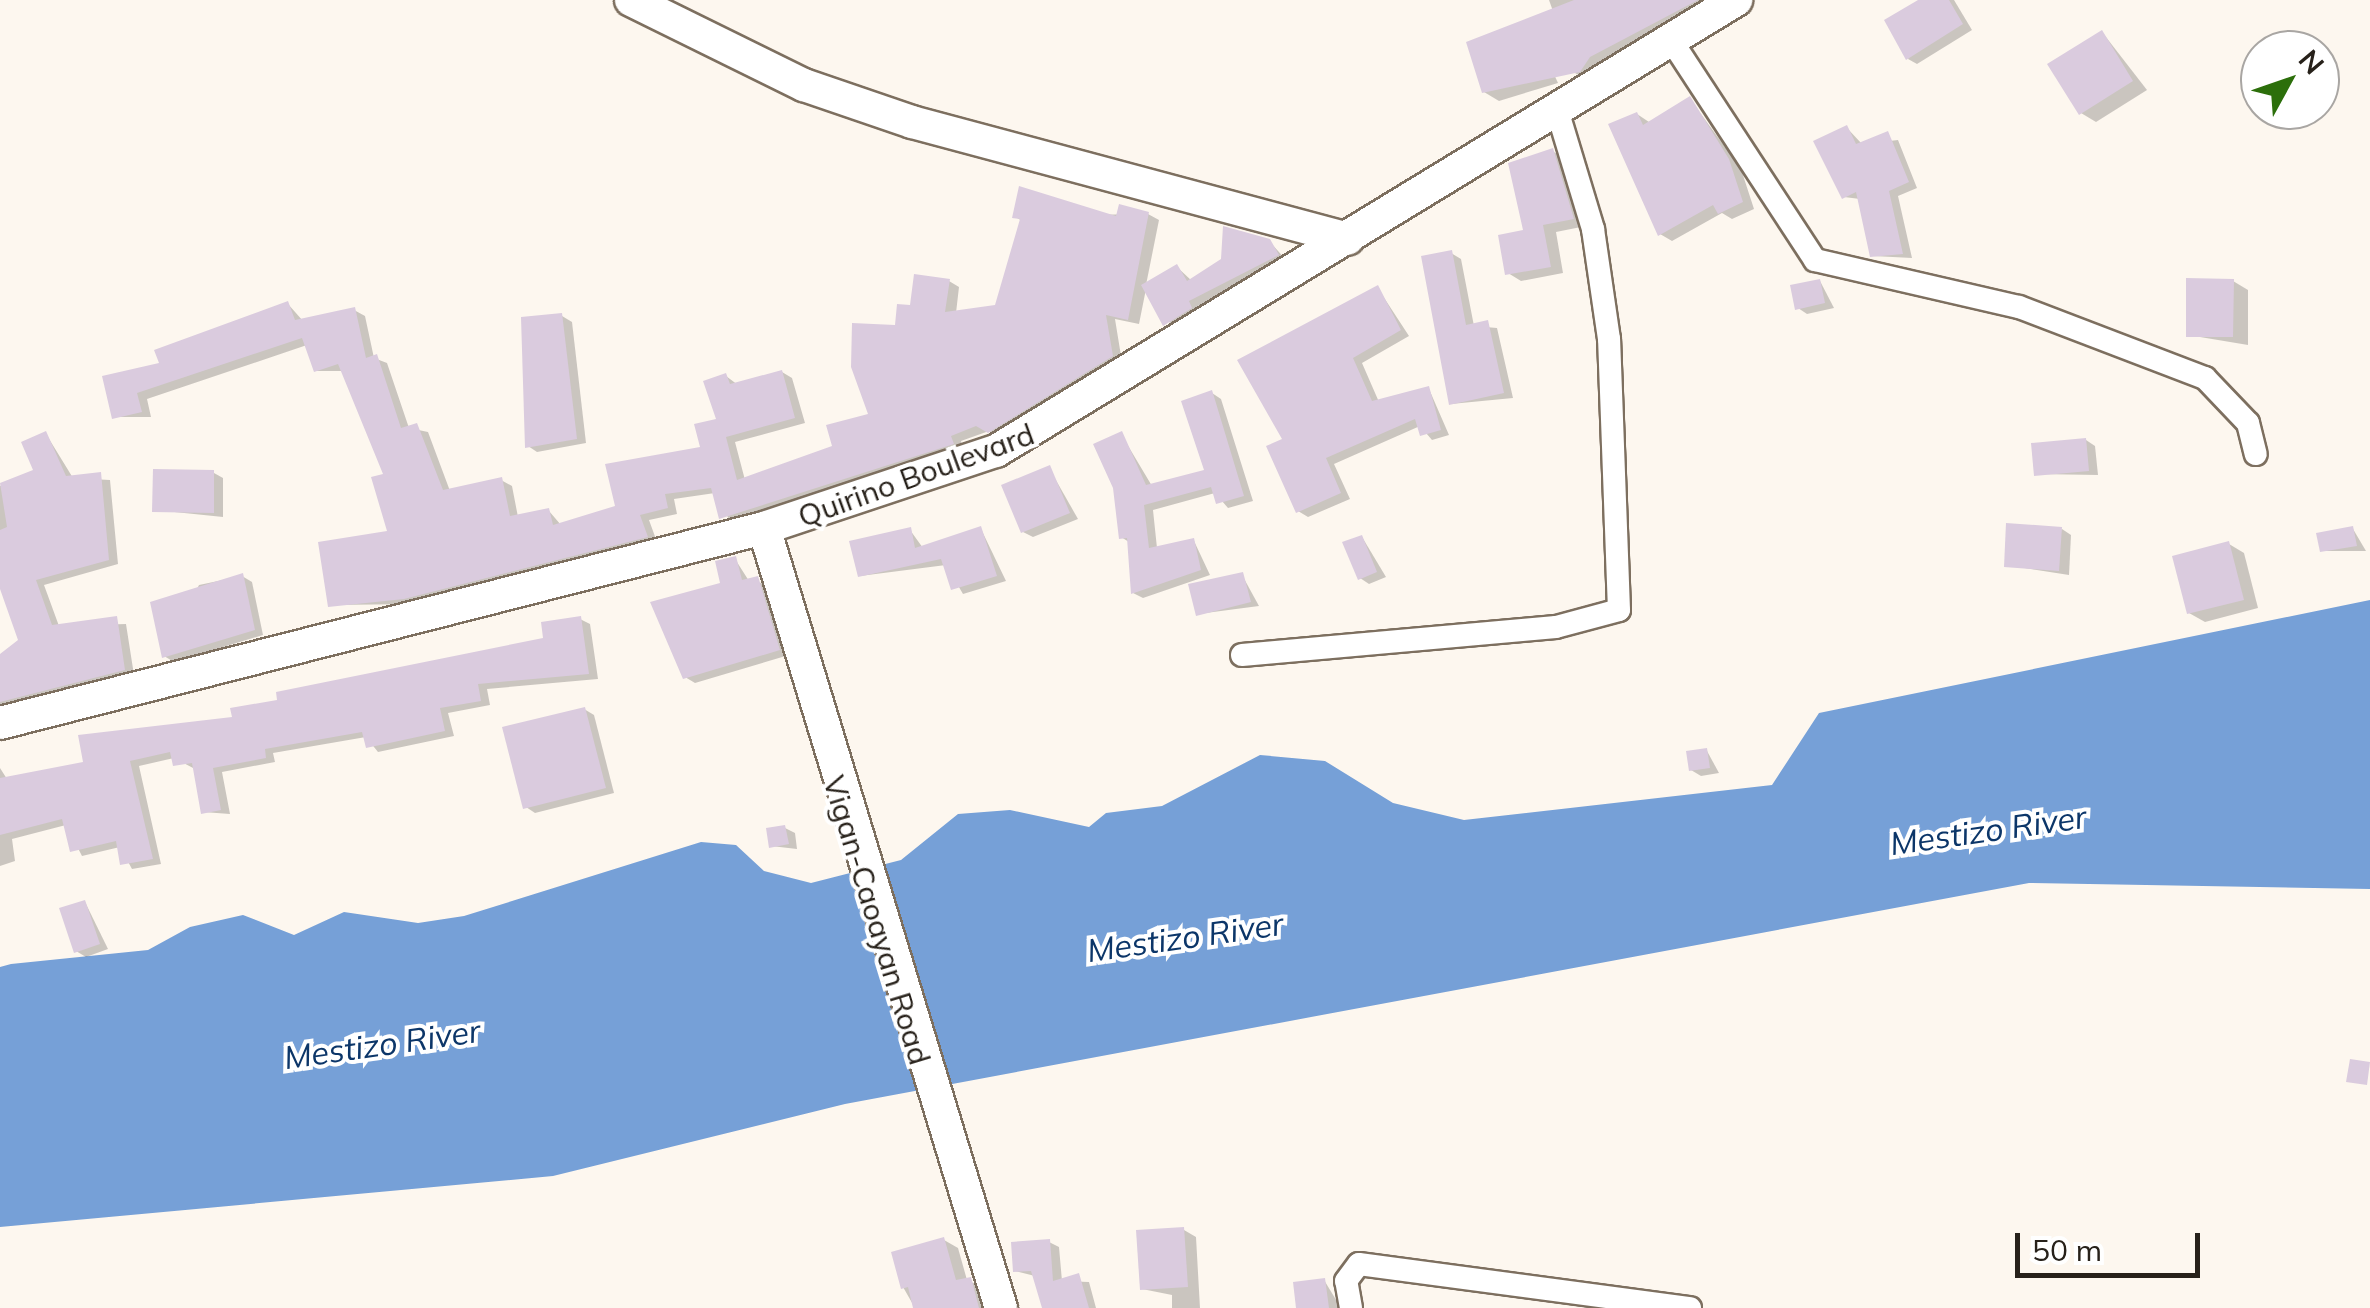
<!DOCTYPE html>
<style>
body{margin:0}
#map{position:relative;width:2370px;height:1308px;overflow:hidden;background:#fdf7ef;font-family:Mulish,sans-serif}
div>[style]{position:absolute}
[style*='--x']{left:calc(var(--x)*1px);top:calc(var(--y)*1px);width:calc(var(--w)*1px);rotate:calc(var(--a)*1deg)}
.water>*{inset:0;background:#76a0d7}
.shadow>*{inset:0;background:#0003}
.building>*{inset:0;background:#dacbde}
.roads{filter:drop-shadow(2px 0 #7d6f5f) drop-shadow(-2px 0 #7d6f5f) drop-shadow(0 2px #7d6f5f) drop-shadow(0 -2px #7d6f5f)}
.street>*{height:22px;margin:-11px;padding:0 11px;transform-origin:11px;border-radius:11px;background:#fff}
.secondary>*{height:32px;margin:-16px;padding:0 16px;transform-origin:16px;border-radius:16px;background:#fff}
span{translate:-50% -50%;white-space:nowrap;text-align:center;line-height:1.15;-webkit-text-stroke:8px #fff;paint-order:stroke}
.street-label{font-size:30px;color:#27211a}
.water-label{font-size:32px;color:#0c3669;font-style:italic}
.north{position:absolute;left:2240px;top:30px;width:100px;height:100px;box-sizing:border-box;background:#fff;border:2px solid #a9a6a3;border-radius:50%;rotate:50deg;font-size:28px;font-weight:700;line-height:40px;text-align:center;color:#27211a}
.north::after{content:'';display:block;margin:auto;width:35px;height:45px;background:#2c6f0b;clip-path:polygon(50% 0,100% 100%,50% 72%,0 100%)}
.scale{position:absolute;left:2015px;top:1233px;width:185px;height:45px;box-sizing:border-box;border:5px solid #27211a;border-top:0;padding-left:12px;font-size:30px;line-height:35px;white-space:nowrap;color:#27211a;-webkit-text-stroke:8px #fff;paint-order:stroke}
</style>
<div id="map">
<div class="water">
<div style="clip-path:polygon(2370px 600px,2370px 889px,2029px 883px,845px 1104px,553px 1176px,0 1227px,0 967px,11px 964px,148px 950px,190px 927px,243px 915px,294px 935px,344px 912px,418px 923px,464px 916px,701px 842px,736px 845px,764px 871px,811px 883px,901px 860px,958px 814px,1010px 810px,1089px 827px,1106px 813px,1162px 806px,1260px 755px,1325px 761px,1393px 803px,1464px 820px,1772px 785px,1819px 713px)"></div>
</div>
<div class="shadow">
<div style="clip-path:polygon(1549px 0,1704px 0,1708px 12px,1591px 82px,1575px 73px)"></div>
<div style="clip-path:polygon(1923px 0,1954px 0,1972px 30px,1917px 64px,1908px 59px)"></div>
<div style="clip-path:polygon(2102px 32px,2147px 90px,2096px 122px,2081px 113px)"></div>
<div style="clip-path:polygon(1537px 37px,1558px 83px,1499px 101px,1484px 92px)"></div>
<div style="clip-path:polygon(1690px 99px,1741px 169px,1754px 209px,1732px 219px,1722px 213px,1672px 241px,1660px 234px,1637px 114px,1649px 122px)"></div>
<div style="clip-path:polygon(1847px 128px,1862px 144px,1898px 140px,1917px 188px,1898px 196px,1912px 258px,1873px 256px,1860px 199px,1844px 197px)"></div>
<div style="clip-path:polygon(1552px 151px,1566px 159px,1586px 226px,1556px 232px,1563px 273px,1521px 281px,1508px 273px)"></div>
<div style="clip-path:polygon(1148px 214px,1159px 220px,1146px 285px,1177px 267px,1192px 281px,1269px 241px,1287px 261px,1198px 306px,1200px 314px,1175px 330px,1146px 289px,1139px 324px,1115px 319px,1122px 362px,1000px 437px,989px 431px,961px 441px,963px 449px,731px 523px,715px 493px,674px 499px,677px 514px,649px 520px,657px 542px,416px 604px,331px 605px,390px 533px,386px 475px,343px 371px,316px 371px,307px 345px,147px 399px,151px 417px,115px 417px,162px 364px,288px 304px,303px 321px,354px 310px,365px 316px,374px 358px,387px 363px,409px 428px,428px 432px,450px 491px,501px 480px,512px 486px,518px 517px,549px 511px,561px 525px,618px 507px,703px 449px,719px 420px,726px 376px,738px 385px,782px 372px,792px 378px,805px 423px,735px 442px,745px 480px,834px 448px,872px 416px,912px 308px,949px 281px,959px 287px,956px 313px,997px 307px,1022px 221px,1014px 216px)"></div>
<div style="clip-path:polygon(1451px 253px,1461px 259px,1474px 326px,1497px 328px,1513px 398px,1451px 404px)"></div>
<div style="clip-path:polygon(1820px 281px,1834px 308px,1807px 314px,1798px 308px)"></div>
<div style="clip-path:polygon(2233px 281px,2248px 290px,2248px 345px,2188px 335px)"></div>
<div style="clip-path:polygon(1377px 287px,1409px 336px,1362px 363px,1379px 402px,1429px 389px,1449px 435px,1432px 440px,1420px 426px,1334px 464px,1350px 499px,1308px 517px,1298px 511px,1285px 440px)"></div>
<div style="clip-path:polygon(562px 316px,572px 322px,586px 443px,537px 452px,528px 446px)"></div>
<div style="clip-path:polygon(1212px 393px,1221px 399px,1253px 501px,1228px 508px,1215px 493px,1153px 510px,1157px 548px,1194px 541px,1210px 575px,1143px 598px,1133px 593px,1129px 542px,1121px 537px,1121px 434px,1152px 486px,1207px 472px)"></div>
<div style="clip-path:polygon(46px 434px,73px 478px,110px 480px,118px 564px,44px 585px,59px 626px,126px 624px,134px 675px,0 710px,0 657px,21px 640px,0 578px,0 486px,37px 471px)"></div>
<div style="clip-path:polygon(2086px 440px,2095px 446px,2098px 475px,2036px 474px)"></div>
<div style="clip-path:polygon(1049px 468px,1078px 519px,1033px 537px,1023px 532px)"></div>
<div style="clip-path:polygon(214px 473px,223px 478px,223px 517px,155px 510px)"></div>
<div style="clip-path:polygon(981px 529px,1006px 581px,963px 594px,946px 565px,860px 576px,910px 530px,923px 548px)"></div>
<div style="clip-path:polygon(2062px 529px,2071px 535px,2069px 575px,2006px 565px)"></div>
<div style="clip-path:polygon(2353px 529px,2366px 551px,2322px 551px)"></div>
<div style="clip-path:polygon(1362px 537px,1386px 577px,1369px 584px,1360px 578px)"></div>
<div style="clip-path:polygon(2229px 544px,2244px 553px,2258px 608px,2205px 622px,2189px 613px)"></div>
<div style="clip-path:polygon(735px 559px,749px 581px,767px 584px,789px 655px,695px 683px,685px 677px)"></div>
<div style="clip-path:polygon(1242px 575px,1259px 606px,1198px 614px)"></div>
<div style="clip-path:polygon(242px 576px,252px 582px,263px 635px,174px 662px,164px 656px,199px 585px)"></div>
<div style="clip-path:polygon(580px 619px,590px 624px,598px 679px,487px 689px,490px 705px,448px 713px,454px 736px,378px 752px,366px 737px,273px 753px,275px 762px,222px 772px,230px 814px,203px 812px,195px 769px,174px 758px,139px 766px,161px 864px,132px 869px,120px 847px,82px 856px,66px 825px,12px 839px,15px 861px,0 866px,0 768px,7px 779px,86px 764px,546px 640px)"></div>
<div style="clip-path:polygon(584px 709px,594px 715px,614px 793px,535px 813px,526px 807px)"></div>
<div style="clip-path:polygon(1707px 751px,1719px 773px,1701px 776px,1691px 770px)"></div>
<div style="clip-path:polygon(785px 828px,795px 833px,797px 849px,771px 846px)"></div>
<div style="clip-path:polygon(85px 902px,108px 949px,86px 957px,76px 951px)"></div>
<div style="clip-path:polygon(1184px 1230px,1196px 1237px,1200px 1308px,1172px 1308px,1172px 1295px,1142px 1289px)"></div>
<div style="clip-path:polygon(944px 1240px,958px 1248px,967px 1280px,984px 1288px,990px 1308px,915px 1308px,903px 1287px)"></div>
<div style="clip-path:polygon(1049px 1242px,1059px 1247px,1062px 1281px,1089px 1282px,1096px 1308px,1044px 1308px,1035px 1276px,1015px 1271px)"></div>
<div style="clip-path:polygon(1324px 1280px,1341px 1308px,1299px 1308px)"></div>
</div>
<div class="building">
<div style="clip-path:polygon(1574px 0,1698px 0,1590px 57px,1580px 72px,1482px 93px,1466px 42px)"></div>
<div style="clip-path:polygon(1918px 0,1949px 0,1963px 24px,1906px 60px,1884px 20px)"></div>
<div style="clip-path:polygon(2102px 30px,2133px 81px,2079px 115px,2047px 64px)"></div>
<div style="clip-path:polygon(1690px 96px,1729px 159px,1743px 202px,1718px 214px,1713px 205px,1658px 236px,1608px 124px,1637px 112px,1643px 125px)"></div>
<div style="clip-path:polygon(1847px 125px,1856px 144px,1888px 131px,1909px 182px,1889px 191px,1903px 254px,1870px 257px,1856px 192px,1842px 199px,1813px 141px)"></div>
<div style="clip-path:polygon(1553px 148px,1574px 219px,1543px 225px,1551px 267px,1505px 275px,1498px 235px,1523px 230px,1508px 163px)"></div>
<div style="clip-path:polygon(1019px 186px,1116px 216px,1119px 204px,1149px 212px,1128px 320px,1106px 315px,1113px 356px,988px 433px,976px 426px,951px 436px,954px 444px,719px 519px,711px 488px,665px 494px,668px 508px,640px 515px,648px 537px,404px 599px,328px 607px,318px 542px,387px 531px,371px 477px,383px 474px,338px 364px,314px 372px,302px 338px,137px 393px,142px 412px,112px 419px,102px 376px,159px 363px,154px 350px,288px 301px,295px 320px,355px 307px,366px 358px,377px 354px,401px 428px,417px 423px,443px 490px,502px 477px,510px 516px,549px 508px,553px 525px,615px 506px,605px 464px,700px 447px,694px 424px,716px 419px,703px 381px,726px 373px,730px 384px,782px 370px,795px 418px,726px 437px,737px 480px,832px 446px,826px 425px,868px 414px,851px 367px,852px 323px,895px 325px,897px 304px,910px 305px,914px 274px,950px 279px,945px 312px,995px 305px,1020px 219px,1012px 218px)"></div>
<div style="clip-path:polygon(1223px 226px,1270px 239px,1279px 255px,1189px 301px,1192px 308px,1163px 326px,1141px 285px,1177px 264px,1187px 281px,1221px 259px)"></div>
<div style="clip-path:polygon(1452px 250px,1466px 325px,1488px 320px,1504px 393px,1449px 405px,1421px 256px)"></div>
<div style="clip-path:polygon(2186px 278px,2234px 279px,2233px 337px,2186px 337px)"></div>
<div style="clip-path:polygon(1820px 279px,1825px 303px,1795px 310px,1790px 285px)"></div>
<div style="clip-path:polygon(1378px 285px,1401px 330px,1353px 358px,1372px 401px,1429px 386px,1441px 430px,1420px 436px,1415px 419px,1326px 458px,1341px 493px,1296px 513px,1266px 446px,1282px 439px,1237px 360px)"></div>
<div style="clip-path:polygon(562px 313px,577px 439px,525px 448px,521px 317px)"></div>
<div style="clip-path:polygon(1212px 390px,1244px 496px,1216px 504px,1211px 487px,1144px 505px,1149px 548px,1194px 538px,1201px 570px,1131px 594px,1127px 538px,1119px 539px,1113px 488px,1093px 444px,1122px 431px,1146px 485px,1204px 470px,1181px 401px)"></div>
<div style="clip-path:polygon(46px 431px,66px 476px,101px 472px,109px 560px,36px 580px,52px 625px,117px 616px,125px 670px,0 702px,0 654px,18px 640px,0 589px,0 530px,7px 527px,0 483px,33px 470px,21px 442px)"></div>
<div style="clip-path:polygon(2086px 438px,2089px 471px,2034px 476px,2031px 443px)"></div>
<div style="clip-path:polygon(1050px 465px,1070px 513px,1021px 533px,1001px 485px)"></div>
<div style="clip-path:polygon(153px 469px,214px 470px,214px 513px,152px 512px)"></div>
<div style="clip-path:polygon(2006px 523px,2062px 527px,2059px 571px,2004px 567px)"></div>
<div style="clip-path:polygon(981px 526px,997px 576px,951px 590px,941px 559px,858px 577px,849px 541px,911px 527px,915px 548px)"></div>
<div style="clip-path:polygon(2353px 526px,2357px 546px,2320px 552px,2316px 533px)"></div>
<div style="clip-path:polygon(1362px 535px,1377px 572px,1358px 580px,1342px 542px)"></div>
<div style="clip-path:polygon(2229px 541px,2244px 600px,2187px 614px,2172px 556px)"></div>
<div style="clip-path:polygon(736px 556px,742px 580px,758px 576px,780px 650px,683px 679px,650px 602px,720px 583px,715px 561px)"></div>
<div style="clip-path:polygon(1243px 572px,1251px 602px,1196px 616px,1188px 584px)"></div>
<div style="clip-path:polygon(243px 573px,255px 630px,162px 658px,150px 602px)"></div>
<div style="clip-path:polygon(581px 616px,589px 674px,478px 684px,481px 701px,440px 708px,445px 731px,366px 748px,362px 732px,265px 749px,266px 758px,213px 768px,221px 810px,201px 814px,192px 763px,173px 766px,170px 752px,130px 761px,153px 859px,120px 865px,116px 841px,70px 852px,62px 819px,0 835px,0 778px,83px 762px,78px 735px,232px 717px,230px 708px,277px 700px,276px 692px,543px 638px,541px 622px)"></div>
<div style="clip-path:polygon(585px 707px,606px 788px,523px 809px,502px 727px)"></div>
<div style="clip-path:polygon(1707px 748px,1710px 768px,1689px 771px,1686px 751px)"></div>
<div style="clip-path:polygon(785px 825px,789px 844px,769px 848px,766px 828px)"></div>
<div style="clip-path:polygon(85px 900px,100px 944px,74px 953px,59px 908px)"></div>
<div style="clip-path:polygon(2350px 1059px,2370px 1062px,2367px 1085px,2346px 1082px)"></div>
<div style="clip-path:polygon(1184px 1227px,1188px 1287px,1140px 1290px,1136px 1230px)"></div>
<div style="clip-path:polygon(944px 1237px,956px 1280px,971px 1277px,979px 1308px,913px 1308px,908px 1287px,901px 1289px,891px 1252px)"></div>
<div style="clip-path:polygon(1050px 1239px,1053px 1281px,1079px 1273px,1089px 1308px,1042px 1308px,1031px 1271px,1013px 1272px,1011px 1242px)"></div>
<div style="clip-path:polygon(1325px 1278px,1329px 1308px,1296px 1308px,1293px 1282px)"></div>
</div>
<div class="roads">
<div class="street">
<div style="--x:1671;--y:40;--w:263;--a:56.8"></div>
<div style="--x:1815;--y:260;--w:209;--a:13"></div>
<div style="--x:2019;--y:307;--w:199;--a:20.9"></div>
<div style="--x:2205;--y:378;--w:62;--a:46.3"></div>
<div style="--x:2248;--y:423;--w:32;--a:76"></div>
<div style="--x:1242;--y:655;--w:315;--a:-5.1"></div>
<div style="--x:1556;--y:627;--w:65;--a:-15.1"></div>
<div style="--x:1619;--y:610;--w:271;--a:-92.1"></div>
<div style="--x:1609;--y:339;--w:111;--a:-98.3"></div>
<div style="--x:1593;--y:229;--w:124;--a:-106.8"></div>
<div style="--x:1351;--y:1308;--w:27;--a:-100"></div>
<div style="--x:1346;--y:1281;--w:21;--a:-53"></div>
<div style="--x:1359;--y:1264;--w:334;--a:7.6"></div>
</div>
<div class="secondary">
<div style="--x:631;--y:0;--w:193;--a:26.2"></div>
<div style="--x:804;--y:85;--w:114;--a:18.9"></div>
<div style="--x:912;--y:122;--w:451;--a:15"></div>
<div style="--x:764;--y:528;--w:815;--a:73.1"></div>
<div style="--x:0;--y:723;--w:788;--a:-14.32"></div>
<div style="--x:764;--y:528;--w:244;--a:-18.4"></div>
<div style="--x:996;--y:451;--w:867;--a:-31.36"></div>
</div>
</div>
<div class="street-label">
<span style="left:916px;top:475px;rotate:-20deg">Quirino Boulevard</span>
<span style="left:877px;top:920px;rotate:73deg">Vigan-Caoayan Road</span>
</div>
<div class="water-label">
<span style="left:1988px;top:830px;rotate:-8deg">Mestizo River</span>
<span style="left:1185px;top:937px;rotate:-8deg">Mestizo River</span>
<span style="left:382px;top:1044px;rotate:-8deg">Mestizo River</span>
</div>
<div class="north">N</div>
<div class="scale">50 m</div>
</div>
